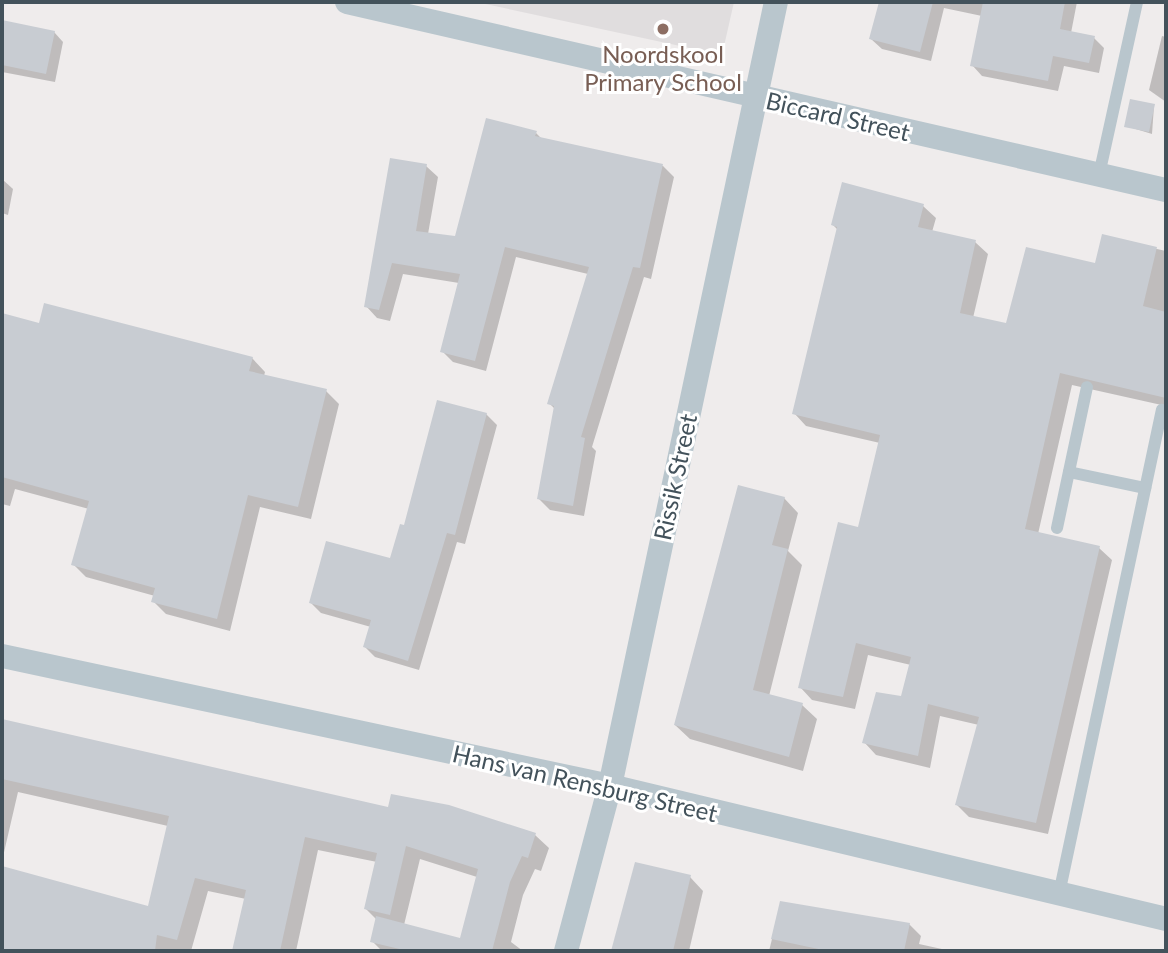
<!DOCTYPE html>
<style>
body{margin:0}
#map{position:relative;width:1168px;height:953px;overflow:hidden;background:#efecec;font-family:Lato,sans-serif}
div>[style]{position:absolute}
[style*='--x']{left:calc(var(--x)*1px);top:calc(var(--y)*1px);width:calc(var(--w)*1px);rotate:calc(var(--a)*1deg)}
.education>*{inset:0;background:#e0ddde}
.shadow>*{inset:0;background:#0003}
.building>*{inset:0;background:#c8ccd2}
.service>*{height:12px;margin:-6px;padding:0 6px;transform-origin:6px;border-radius:6px;background:#b9c6cd}
.minor>*{height:24px;margin:-12px;padding:0 12px;transform-origin:12px;border-radius:12px;background:#b9c6cd}
.dots>*{width:19px;height:19px;translate:-50% -50%;box-sizing:border-box;border:4px solid #fff;border-radius:50%}
span{translate:-50% -50%;white-space:nowrap;text-align:center;line-height:1.15;-webkit-text-stroke:6px #fff;paint-order:stroke}
.education-label{font-size:24px;color:#785e54}
.street-label{font-size:24px;color:#43525b}
.frame{position:absolute;inset:0;border:4px solid #43525b;pointer-events:none}
</style>
<div id="map">
<div class="education">
<div style="clip-path:polygon(476px 2px,734px 2px,722px 55px)"></div>
</div>
<div class="shadow">
<div style="clip-path:polygon(880px 2px,1077px 2px,1071px 33px,1094px 38px,1104px 48px,1099px 73px,1064px 66px,1058px 91px,982px 76px,972px 65px,982px 16px,944px 8px,931px 61px,882px 49px,871px 39px)"></div>
<div style="clip-path:polygon(2px 22px,54px 32px,63px 42px,55px 82px,2px 72px)"></div>
<div style="clip-path:polygon(1162px 36px,1166px 37px,1166px 102px,1149px 90px)"></div>
<div style="clip-path:polygon(1154px 106px,1152px 134px,1126px 126px)"></div>
<div style="clip-path:polygon(536px 133px,542px 139px,663px 166px,674px 177px,651px 279px,644px 277px,592px 447px,596px 451px,584px 516px,550px 510px,539px 499px,555px 409px,549px 403px,588px 274px,516px 257px,486px 371px,453px 362px,442px 351px,459px 283px,403px 274px,390px 321px,377px 318px,366px 306px,426px 166px,438px 177px,428px 234px,456px 238px)"></div>
<div style="clip-path:polygon(2px 179px,13px 189px,8px 215px,2px 213px)"></div>
<div style="clip-path:polygon(923px 206px,936px 218px,932px 232px,975px 242px,988px 254px,973px 318px,1007px 325px,1096px 266px,1103px 237px,1166px 251px,1166px 406px,1072px 385px,1038px 534px,1099px 548px,1112px 560px,1048px 834px,969px 817px,957px 805px,979px 725px,940px 716px,930px 768px,876px 755px,864px 742px,903px 697px,911px 665px,868px 655px,855px 709px,812px 700px,800px 687px,860px 529px,880px 443px,806px 426px,794px 413px,838px 230px,833px 225px)"></div>
<div style="clip-path:polygon(2px 315px,40px 325px,252px 358px,265px 372px,264px 376px,326px 391px,339px 404px,311px 519px,260px 507px,230px 631px,166px 614px,153px 601px,155px 596px,86px 577px,73px 564px,89px 509px,15px 489px,10px 506px,2px 504px)"></div>
<div style="clip-path:polygon(486px 414px,497px 425px,465px 544px,457px 542px,419px 670px,375px 657px,365px 647px,371px 627px,321px 613px,311px 603px,391px 560px,405px 527px)"></div>
<div style="clip-path:polygon(784px 498px,798px 513px,788px 551px,802px 565px,769px 696px,802px 705px,817px 719px,803px 771px,690px 739px,675px 725px)"></div>
<div style="clip-path:polygon(evenodd,2px 721px,389px 809px,535px 835px,549px 848px,541px 871px,535px 869px,523px 895px,511px 942px,523px 951px,382px 951px,372px 941px,377px 920px,366px 909px,377px 862px,318px 850px,296px 951px,234px 951px,246px 899px,208px 891px,191px 951px,2px 951px,2px 868px,150px 908px,168px 826px,18px 792px,2px 861px,2px 721px,420px 859px,477px 877px,461px 940px,404px 925px,420px 859px)"></div>
<div style="clip-path:polygon(636px 864px,690px 877px,703px 891px,689px 951px,613px 951px)"></div>
<div style="clip-path:polygon(781px 903px,909px 924px,921px 936px,919px 944px,951px 951px,769px 951px)"></div>
</div>
<div class="building">
<div style="clip-path:polygon(879px 2px,933px 2px,920px 52px,869px 39px)"></div>
<div style="clip-path:polygon(983px 2px,1065px 2px,1060px 29px,1095px 36px,1089px 63px,1053px 56px,1048px 81px,970px 66px)"></div>
<div style="clip-path:polygon(2px 20px,55px 31px,46px 74px,2px 65px)"></div>
<div style="clip-path:polygon(1130px 99px,1155px 104px,1149px 132px,1124px 127px)"></div>
<div style="clip-path:polygon(486px 118px,537px 131px,535px 136px,663px 164px,640px 268px,633px 267px,581px 437px,585px 438px,573px 506px,537px 499px,554px 406px,547px 404px,589px 267px,505px 247px,475px 361px,440px 352px,460px 274px,392px 263px,379px 310px,364px 307px,390px 158px,427px 164px,416px 231px,455px 236px)"></div>
<div style="clip-path:polygon(842px 182px,924px 204px,918px 227px,976px 240px,960px 313px,1006px 323px,1026px 247px,1095px 263px,1102px 234px,1157px 247px,1143px 306px,1166px 312px,1166px 398px,1060px 373px,1025px 529px,1100px 546px,1036px 823px,955px 805px,979px 717px,928px 704px,918px 756px,862px 743px,876px 692px,901px 696px,911px 657px,856px 643px,843px 697px,798px 688px,838px 522px,858px 527px,880px 435px,792px 414px,837px 227px,831px 225px)"></div>
<div style="clip-path:polygon(44px 303px,253px 357px,249px 371px,327px 389px,298px 507px,248px 495px,217px 619px,151px 602px,155px 588px,71px 565px,89px 501px,2px 477px,2px 313px,39px 323px)"></div>
<div style="clip-path:polygon(437px 400px,487px 413px,455px 535px,447px 533px,408px 661px,363px 647px,371px 620px,309px 603px,326px 541px,390px 558px,400px 524px,404px 525px)"></div>
<div style="clip-path:polygon(738px 485px,785px 497px,772px 545px,788px 549px,753px 690px,803px 703px,789px 757px,674px 725px)"></div>
<div style="clip-path:polygon(2px 719px,388px 807px,391px 794px,449px 805px,536px 833px,528px 858px,522px 856px,510px 882px,492px 951px,408px 951px,370px 942px,376px 916px,460px 938px,478px 869px,406px 846px,390px 915px,364px 909px,377px 853px,305px 837px,280px 951px,232px 951px,246px 890px,195px 878px,177px 940px,157px 935px,155px 951px,2px 951px,2px 866px,148px 906px,169px 816px,2px 779px)"></div>
<div style="clip-path:polygon(635px 862px,691px 875px,673px 951px,611px 951px)"></div>
<div style="clip-path:polygon(780px 901px,910px 923px,904px 951px,828px 951px,771px 939px)"></div>
</div>
<div class="service">
<div style="--x:1099;--y:175;--w:177;--a:-77.6"></div>
<div style="--x:1069;--y:472;--w:78;--a:11.9"></div>
<div style="--x:1057;--y:528;--w:144;--a:-78"></div>
<div style="--x:1059;--y:894;--w:495;--a:-78"></div>
</div>
<div class="minor">
<div style="--x:347;--y:2;--w:840;--a:12.93"></div>
<div style="--x:2;--y:656;--w:622;--a:12.07"></div>
<div style="--x:610;--y:786;--w:572;--a:13.45"></div>
<div style="--x:566;--y:951;--w:171;--a:-75.1"></div>
<div style="--x:610;--y:786;--w:801;--a:-78.05"></div>
</div>
<div class="dots">
<div style="left:663px;top:29px;background:#8d6e63"></div>
</div>
<div class="education-label">
<span style="left:663px;top:68px">Noordskool<br>Primary School</span>
</div>
<div class="street-label">
<span style="left:838px;top:116px;rotate:13deg">Biccard Street</span>
<span style="left:675px;top:477px;rotate:-78deg">Rissik Street</span>
<span style="left:585px;top:783px;rotate:13deg">Hans van Rensburg Street</span>
</div>
<div class="frame"></div>
</div>
